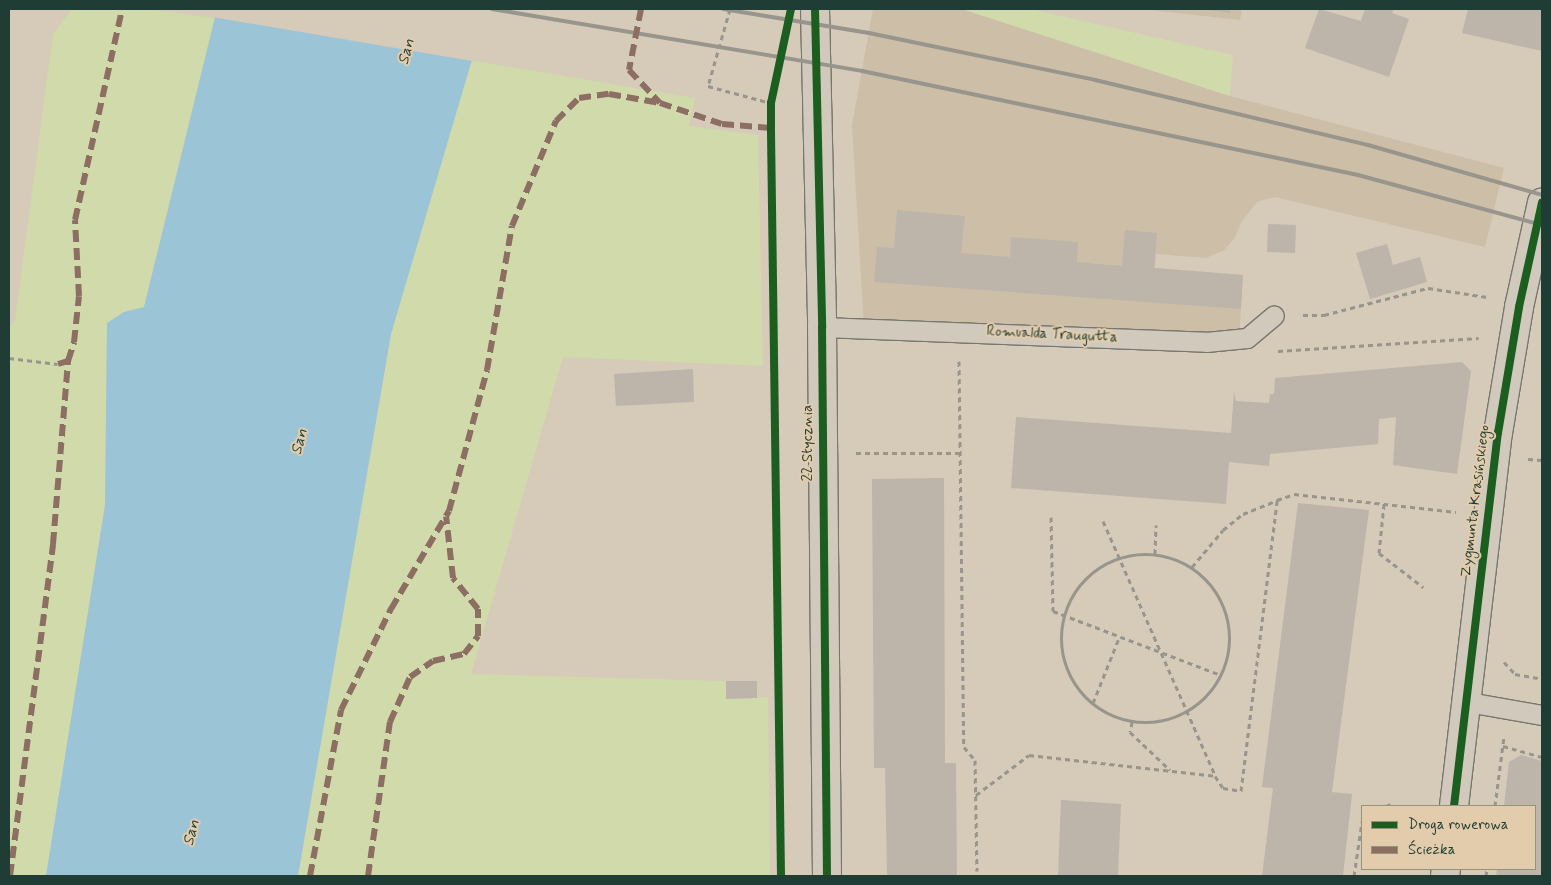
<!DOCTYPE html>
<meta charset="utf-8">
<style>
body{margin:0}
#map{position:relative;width:1551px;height:885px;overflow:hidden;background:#d6cab9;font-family:Mynerve,sans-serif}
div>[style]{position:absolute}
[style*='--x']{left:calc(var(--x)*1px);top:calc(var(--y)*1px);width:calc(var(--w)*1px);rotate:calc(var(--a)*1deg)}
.built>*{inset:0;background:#cdbea8}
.green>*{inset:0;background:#d1daaa}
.water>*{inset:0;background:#9bc5d6}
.pier>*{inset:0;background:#d6cab9}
.building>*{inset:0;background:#bdb5aa}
.path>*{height:3px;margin-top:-1.5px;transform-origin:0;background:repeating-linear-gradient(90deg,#98958c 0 5px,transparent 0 9px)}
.path>.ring{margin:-1.5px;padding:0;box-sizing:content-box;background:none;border:3px solid #98958c;border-radius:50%}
.roads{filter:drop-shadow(1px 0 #77776e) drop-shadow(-1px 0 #77776e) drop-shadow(0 1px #77776e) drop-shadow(0 -1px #77776e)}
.lane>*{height:19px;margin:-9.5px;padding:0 9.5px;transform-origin:9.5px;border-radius:9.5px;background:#d2c9bd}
.street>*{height:28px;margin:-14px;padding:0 14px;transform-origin:14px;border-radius:14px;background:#d2c9bd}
.secondary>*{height:28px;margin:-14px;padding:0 14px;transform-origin:14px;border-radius:14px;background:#d2c9bd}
.rail>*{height:4px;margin:-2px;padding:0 2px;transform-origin:2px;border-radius:2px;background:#98958c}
.quiet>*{height:6px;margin-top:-3px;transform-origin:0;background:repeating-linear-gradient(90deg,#8d6e63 0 12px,transparent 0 18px)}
.cycleway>*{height:8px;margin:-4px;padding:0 4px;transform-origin:4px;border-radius:4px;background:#1b5e20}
span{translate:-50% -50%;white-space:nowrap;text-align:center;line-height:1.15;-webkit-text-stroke:4px #e3ccac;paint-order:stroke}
.street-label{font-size:15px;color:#1f3d34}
.water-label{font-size:16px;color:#24443d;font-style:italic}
.frame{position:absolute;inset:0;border:10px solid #1f3d34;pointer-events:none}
.legend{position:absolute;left:1361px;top:805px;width:175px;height:65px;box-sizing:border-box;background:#e3ccac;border:1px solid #95937c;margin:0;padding:6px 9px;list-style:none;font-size:15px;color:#1f3d34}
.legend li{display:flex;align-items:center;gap:10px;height:25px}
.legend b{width:25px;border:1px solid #95937c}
</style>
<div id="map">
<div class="built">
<div style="clip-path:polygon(873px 9px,962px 9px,1230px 96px,1504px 168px,1485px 247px,1275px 197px,1257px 202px,1242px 221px,1234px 239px,1224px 250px,1206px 258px,1156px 254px,1155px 268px,1243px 275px,1239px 339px,864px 328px,852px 125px)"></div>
<div style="clip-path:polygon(1140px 9px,1242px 9px,1240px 20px)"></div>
</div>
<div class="green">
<div style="clip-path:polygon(72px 9px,147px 9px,215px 18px,144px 307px,124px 312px,107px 323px,105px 505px,46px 876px,9px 876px,9px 328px,15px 320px,53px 34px)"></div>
<div style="clip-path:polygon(962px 9px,1030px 9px,1233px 55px,1230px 96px)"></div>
<div style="clip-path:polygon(469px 60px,695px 98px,689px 126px,758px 135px,763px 366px,563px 357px,471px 674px,726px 681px,726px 699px,768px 697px,770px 876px,298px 876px,391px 334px)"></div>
</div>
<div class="water">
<div style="clip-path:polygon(217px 9px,487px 9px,391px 334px,298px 876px,46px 876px,105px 505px,107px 323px,124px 312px,144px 307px)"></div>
</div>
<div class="pier">
<div style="clip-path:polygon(215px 9px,489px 9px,472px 61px,212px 17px)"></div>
</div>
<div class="building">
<div style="clip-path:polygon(1202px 9px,1231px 9px,1230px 13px)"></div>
<div style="clip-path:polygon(1319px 9px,1361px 21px,1365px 9px,1394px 9px,1392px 13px,1409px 19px,1389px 77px,1305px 48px)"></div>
<div style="clip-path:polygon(1468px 9px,1542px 9px,1542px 51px,1462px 33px)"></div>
<div style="clip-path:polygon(897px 210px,965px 216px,961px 253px,1010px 257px,1011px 237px,1078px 242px,1077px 262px,1122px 266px,1125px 230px,1157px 233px,1154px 268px,1243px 275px,1241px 309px,874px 282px,877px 247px,894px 248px)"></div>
<div style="clip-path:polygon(1268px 224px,1296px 225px,1295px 253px,1267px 252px)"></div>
<div style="clip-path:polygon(1387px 244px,1393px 265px,1420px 257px,1427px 282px,1370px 299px,1356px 253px)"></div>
<div style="clip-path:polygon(1462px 362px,1471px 371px,1457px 474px,1393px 465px,1396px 417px,1379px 419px,1378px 444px,1270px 454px,1269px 466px,1229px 462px,1226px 504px,1011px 488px,1016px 417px,1231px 433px,1234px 392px,1236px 401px,1269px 403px,1270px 394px,1274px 394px,1275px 378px)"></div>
<div style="clip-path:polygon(693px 369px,694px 402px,616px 406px,614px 374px)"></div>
<div style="clip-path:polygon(944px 478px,945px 763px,956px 763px,957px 876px,887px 876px,885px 768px,874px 768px,872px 479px)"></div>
<div style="clip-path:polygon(1298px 503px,1369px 510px,1332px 792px,1352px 794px,1343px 876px,1262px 876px,1273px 788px,1262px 787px)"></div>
<div style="clip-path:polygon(726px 681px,757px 681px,757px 698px,726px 699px)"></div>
<div style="clip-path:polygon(1521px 755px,1542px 761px,1542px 876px,1496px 876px,1497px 869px,1535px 869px,1535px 806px,1504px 806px,1509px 762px)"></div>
<div style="clip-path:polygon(1061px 800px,1121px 804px,1118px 876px,1058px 876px)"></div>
</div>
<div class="path">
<div style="--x:730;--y:9;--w:80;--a:105.9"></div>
<div style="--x:708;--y:86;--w:65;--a:15.1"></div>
<div style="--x:1303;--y:315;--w:21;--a:0"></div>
<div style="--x:1324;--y:315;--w:107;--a:-14.6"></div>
<div style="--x:1428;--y:288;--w:60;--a:8.7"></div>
<div style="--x:1278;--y:351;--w:201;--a:-3.7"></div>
<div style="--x:9;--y:358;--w:49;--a:7"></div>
<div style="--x:959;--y:361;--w:386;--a:89.3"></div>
<div style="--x:964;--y:747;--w:17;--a:50"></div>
<div style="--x:975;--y:760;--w:111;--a:89"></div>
<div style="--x:856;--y:453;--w:105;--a:0"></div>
<div style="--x:1528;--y:459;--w:14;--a:4"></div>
<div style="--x:1384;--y:504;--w:49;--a:95.8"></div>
<div style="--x:1379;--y:553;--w:56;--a:37.7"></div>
<div style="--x:1051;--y:517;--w:94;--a:88.8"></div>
<div style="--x:1053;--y:611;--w:180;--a:20.9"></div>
<div style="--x:1103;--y:521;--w:278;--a:66.2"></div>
<div class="ring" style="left:1061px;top:554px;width:165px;height:165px"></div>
<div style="--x:1155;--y:554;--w:29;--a:-88"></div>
<div style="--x:1192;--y:567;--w:48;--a:-50"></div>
<div style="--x:1223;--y:530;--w:26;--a:-39"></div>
<div style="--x:1243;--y:514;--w:37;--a:-22"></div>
<div style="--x:1504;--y:662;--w:16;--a:47"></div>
<div style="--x:1515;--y:674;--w:27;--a:10"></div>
<div style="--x:1093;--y:703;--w:70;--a:-68.2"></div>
<div style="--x:1132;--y:722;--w:10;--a:101"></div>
<div style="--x:1130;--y:732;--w:55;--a:43.5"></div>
<div style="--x:1503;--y:746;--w:41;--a:15.8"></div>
<div style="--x:976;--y:795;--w:66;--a:-37"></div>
<div style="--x:1029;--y:755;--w:187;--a:6.4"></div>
<div style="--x:1215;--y:776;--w:14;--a:56"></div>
<div style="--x:1223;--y:788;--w:18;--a:9"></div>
<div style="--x:1241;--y:791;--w:293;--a:-82.9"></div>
<div style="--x:1277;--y:500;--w:18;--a:-19"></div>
<div style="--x:1294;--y:494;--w:163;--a:6.3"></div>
<div style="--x:1386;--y:806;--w:5;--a:-22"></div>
<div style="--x:1495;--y:806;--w:70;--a:-82.6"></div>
<div style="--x:1354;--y:876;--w:55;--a:-81.6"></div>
<div style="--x:1486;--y:876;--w:7;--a:-82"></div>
</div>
<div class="roads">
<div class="lane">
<div style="--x:822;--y:327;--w:384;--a:2.2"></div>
<div style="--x:1206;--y:342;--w:41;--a:-5.6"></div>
<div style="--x:1247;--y:338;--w:35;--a:-40"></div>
<div style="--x:1468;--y:702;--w:75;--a:10"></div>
</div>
<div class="street">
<div style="--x:815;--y:9;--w:318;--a:88.7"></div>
<div style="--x:822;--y:327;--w:549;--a:89.48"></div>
</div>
<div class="secondary">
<div style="--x:1454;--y:806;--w:376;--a:-83.3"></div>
<div style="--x:1498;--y:433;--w:128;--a:-80.5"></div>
<div style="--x:1519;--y:307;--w:107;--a:-77.6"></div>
<div style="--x:1445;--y:876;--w:7;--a:-82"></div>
</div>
</div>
<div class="rail">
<div style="--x:492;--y:9;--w:375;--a:9.5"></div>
<div style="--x:862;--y:71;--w:507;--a:11.84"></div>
<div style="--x:1358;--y:175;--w:191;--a:15.2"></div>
<div style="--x:723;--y:9;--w:148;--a:9.3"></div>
<div style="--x:869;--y:33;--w:231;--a:11.7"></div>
<div style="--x:1095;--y:80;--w:281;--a:13.4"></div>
<div style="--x:1368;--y:145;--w:181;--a:16"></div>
</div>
<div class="quiet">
<div style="--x:641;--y:9;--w:62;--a:101.1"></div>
<div style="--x:629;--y:70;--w:45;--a:46.8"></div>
<div style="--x:58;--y:364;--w:10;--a:-17"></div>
<div style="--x:68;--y:361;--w:20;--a:-72"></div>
<div style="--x:74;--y:342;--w:46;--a:-83.8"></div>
<div style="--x:79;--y:296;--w:76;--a:-93"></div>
<div style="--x:75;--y:220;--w:216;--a:-77.4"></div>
<div style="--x:10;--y:876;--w:335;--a:-82.6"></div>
<div style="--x:53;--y:544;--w:184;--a:-85.3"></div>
<div style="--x:310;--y:876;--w:169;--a:-79.4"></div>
<div style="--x:341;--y:710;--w:113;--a:-63.7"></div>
<div style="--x:391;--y:609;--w:114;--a:-59.4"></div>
<div style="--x:449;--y:511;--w:146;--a:-74.9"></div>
<div style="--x:487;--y:370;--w:146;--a:-80.2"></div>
<div style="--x:512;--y:226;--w:114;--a:-67.3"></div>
<div style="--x:556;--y:121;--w:33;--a:-45"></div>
<div style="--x:579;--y:98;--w:30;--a:-8"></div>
<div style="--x:609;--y:94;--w:52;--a:10"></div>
<div style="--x:660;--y:103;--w:65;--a:18.7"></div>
<div style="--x:722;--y:124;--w:49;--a:4.7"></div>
<div style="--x:368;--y:876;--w:156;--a:-81.9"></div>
<div style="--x:390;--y:722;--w:49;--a:-66"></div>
<div style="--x:410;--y:677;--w:28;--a:-35"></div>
<div style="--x:433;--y:661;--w:32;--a:-13"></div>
<div style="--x:464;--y:654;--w:23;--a:-52"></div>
<div style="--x:478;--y:636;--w:27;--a:-90"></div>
<div style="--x:478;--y:609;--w:40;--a:-129"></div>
<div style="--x:453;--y:578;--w:62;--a:-96.4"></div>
</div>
<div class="cycleway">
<div style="--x:815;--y:9;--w:318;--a:88.7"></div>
<div style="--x:822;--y:327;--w:549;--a:89.48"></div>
<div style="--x:1454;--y:806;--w:376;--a:-83.3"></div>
<div style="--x:1498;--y:433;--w:128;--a:-80.5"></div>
<div style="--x:1519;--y:307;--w:107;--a:-77.6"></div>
<div style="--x:781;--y:876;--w:748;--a:-90.77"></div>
<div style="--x:771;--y:128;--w:25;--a:-90"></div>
<div style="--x:771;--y:103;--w:96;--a:-78"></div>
</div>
<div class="street-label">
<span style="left:1052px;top:335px;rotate:3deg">Romualda Traugutta</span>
<span style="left:809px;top:443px;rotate:-90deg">22 Stycznia</span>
<span style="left:1476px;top:501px;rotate:-83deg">Zygmunta Krasińskiego</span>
</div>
<div class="water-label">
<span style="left:407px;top:52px;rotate:-75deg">San</span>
<span style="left:300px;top:442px;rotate:-75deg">San</span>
<span style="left:192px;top:833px;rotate:-75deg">San</span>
</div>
<div class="frame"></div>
<ul class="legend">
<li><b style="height:6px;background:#1b5e20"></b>Droga rowerowa</li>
<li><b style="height:6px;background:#8d6e63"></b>Ścieżka</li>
</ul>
</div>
